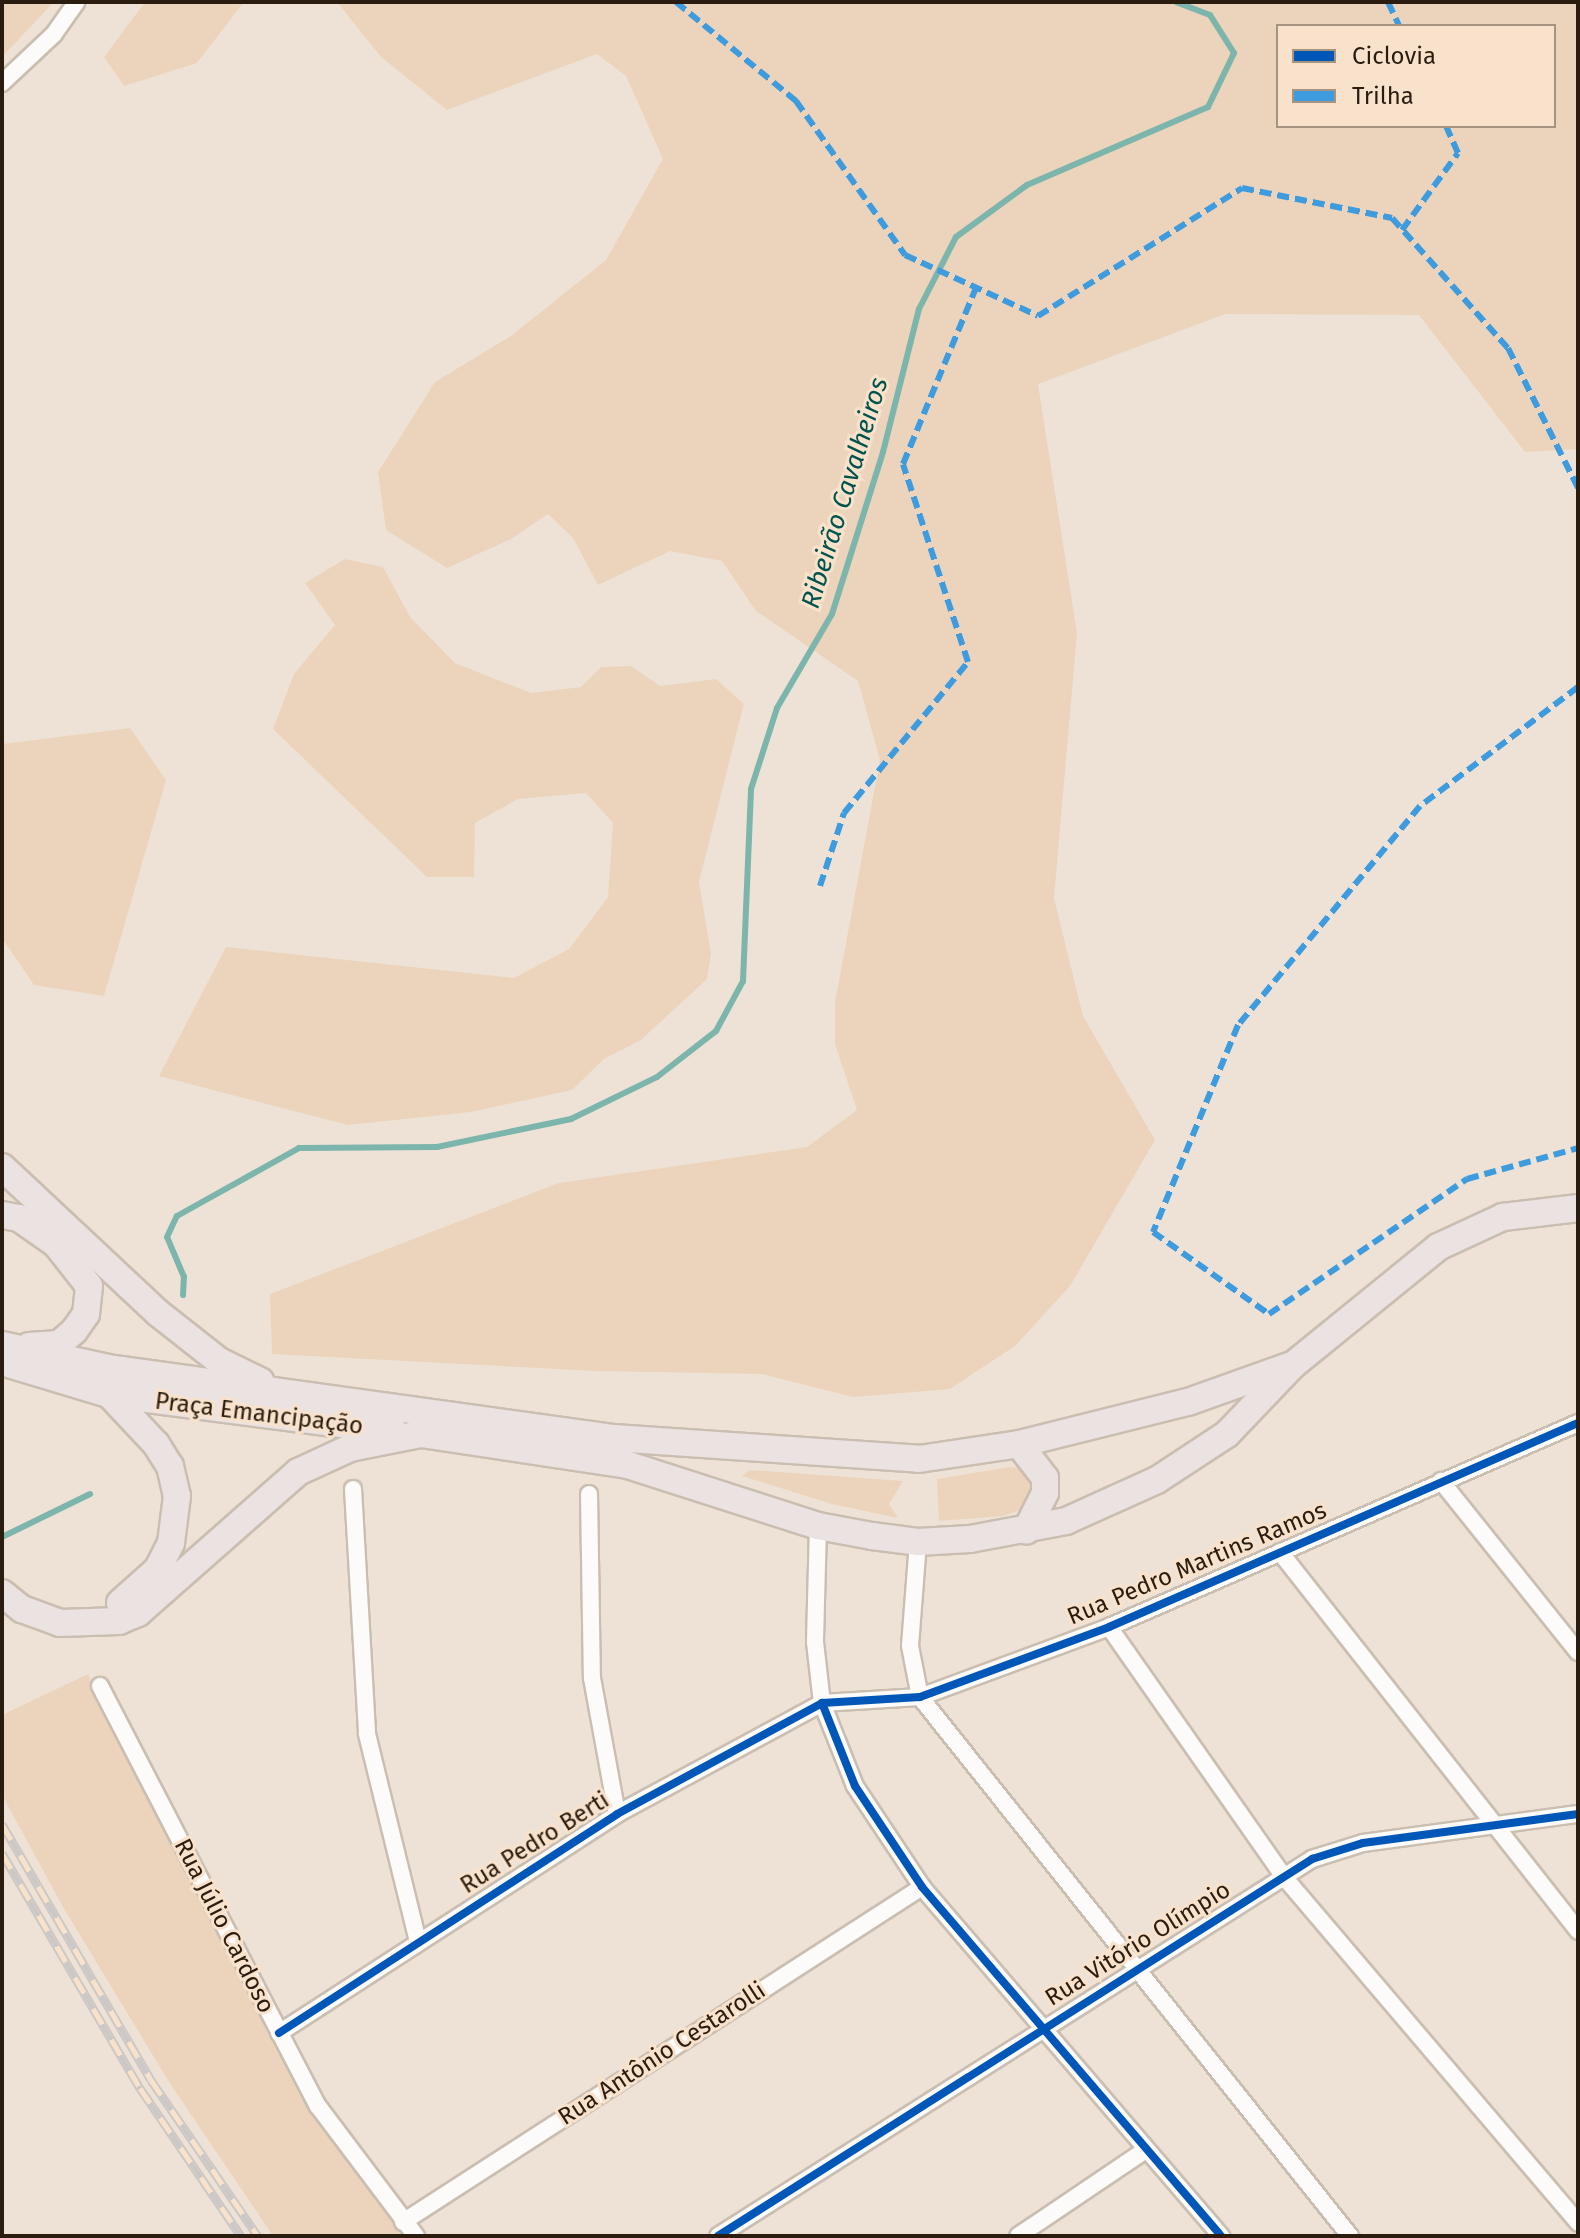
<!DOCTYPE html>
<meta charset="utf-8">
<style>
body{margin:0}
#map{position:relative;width:1580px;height:2238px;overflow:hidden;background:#eee2d6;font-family:"Fira Sans",sans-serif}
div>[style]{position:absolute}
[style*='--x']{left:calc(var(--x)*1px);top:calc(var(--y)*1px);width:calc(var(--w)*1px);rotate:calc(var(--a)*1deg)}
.green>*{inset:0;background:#ecd4bc}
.stream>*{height:6px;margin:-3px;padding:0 3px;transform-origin:3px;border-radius:3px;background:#7cb5ab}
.roads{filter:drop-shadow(2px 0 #cabeb1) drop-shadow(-2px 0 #cabeb1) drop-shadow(0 2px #cabeb1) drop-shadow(0 -2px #cabeb1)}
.street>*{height:16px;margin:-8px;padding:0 8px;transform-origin:8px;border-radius:8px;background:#fcfbf9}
.primary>*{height:26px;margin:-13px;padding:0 13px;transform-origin:13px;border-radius:13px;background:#ebe2e2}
.rail>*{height:9px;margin-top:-4.5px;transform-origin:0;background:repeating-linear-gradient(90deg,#f9e2cc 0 18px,#ccc8c5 0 36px);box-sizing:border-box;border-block:2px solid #ccc8c5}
.quiet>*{height:6px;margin-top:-3px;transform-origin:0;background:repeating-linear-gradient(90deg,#3d9bde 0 12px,transparent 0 18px)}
.cycleway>*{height:8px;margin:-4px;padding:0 4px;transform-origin:4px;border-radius:4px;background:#0057b8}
span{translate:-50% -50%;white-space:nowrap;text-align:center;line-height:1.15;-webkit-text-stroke:6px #f9e2cc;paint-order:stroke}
.street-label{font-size:24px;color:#2a1c0e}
.water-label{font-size:26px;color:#00524c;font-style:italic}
.frame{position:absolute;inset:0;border:4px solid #2a1c0e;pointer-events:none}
.legend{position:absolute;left:1276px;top:24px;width:280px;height:104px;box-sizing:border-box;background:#f9e2cc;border:2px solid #a69380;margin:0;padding:10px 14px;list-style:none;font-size:24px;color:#2a1c0e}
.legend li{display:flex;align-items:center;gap:16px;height:40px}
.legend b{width:40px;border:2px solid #a69380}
</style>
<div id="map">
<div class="green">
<div style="clip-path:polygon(2px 2px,54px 2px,2px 57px)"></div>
<div style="clip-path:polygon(145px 2px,244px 2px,197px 63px,124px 86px,104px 57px)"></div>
<div style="clip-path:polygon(evenodd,337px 2px,1578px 2px,1578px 449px,1525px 452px,1419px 315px,1225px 314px,1038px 384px,1077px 633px,1054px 898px,1083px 1016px,1155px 1140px,1070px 1286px,1015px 1346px,950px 1389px,853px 1397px,762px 1374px,596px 1371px,272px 1354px,270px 1294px,559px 1183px,807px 1147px,857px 1110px,835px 1044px,835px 1002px,880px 760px,858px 681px,756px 611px,722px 561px,670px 551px,598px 585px,573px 538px,548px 514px,511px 539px,447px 568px,386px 530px,378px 472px,435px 382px,511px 336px,606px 260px,663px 159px,626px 76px,597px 54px,447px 110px,381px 57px,337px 2px,1554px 26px,1554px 126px,1278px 126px,1278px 26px,1554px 26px)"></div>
<div style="clip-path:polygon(345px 559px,383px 567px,410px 617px,455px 663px,531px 693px,581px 687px,601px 667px,631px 666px,660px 686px,716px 679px,744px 704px,699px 882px,711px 954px,707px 979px,641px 1040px,604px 1059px,572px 1090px,471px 1112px,348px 1125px,159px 1076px,226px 947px,514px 978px,569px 949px,608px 897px,613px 823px,586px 793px,518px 799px,475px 823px,474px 877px,427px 877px,273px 729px,294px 674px,335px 625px,305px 583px)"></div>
<div style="clip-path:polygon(130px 728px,166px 780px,104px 996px,34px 985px,2px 938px,2px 744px)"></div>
<div style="clip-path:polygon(1010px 1467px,1030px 1470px,1037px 1492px,1033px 1505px,1003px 1516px,939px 1521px,937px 1479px)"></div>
<div style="clip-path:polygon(750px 1470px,903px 1481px,889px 1504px,898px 1518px,832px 1504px,742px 1476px)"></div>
<div style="clip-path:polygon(88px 1674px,209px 1919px,370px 2193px,413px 2236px,273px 2236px,169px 2082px,63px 1907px,2px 1795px,2px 1715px)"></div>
</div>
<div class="stream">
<div style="--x:183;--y:1295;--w:18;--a:-87"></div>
<div style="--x:184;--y:1277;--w:43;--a:-113"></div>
<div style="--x:167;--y:1237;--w:23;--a:-65"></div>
<div style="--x:177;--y:1216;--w:140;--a:-29.1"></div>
<div style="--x:299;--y:1148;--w:138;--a:-0.4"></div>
<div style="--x:437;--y:1147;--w:137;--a:-11.8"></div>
<div style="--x:571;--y:1119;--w:96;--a:-26"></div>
<div style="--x:657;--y:1077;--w:75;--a:-37.9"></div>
<div style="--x:716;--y:1031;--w:57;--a:-61.6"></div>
<div style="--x:743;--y:981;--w:192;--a:-87.6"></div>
<div style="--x:751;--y:789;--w:85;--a:-72.2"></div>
<div style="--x:777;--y:708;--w:109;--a:-59.7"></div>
<div style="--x:832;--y:614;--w:170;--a:-72.5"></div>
<div style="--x:883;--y:452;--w:147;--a:-75.9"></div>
<div style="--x:919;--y:309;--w:81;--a:-62.8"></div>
<div style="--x:956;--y:237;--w:88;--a:-36.2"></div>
<div style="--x:1027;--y:185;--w:197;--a:-23.3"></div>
<div style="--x:1208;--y:107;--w:60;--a:-64.3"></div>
<div style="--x:1234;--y:53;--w:45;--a:-122.3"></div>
<div style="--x:1210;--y:15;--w:36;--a:-159"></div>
<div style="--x:2;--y:1537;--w:98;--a:-26"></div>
</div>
<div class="roads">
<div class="street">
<div style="--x:2;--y:83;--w:71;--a:-43.3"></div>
<div style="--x:54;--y:34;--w:39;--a:-55"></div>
<div style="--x:1441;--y:1481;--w:219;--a:51.3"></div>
<div style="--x:353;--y:1489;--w:245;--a:86.7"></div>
<div style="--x:367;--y:1734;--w:213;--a:76.2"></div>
<div style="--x:589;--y:1494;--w:184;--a:89.1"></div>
<div style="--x:592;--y:1678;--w:138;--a:79.6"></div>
<div style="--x:818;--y:1526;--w:116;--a:91.5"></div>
<div style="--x:815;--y:1642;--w:61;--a:83.5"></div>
<div style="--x:822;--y:1703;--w:89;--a:68.3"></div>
<div style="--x:855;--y:1786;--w:121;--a:56.4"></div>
<div style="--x:922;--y:1887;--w:460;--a:49.4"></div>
<div style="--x:918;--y:1542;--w:104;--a:94.4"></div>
<div style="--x:910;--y:1646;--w:52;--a:78.9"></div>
<div style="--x:920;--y:1697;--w:690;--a:51.42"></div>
<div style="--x:1280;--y:1552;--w:482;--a:51.8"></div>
<div style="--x:1109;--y:1627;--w:305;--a:55"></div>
<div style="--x:1284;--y:1877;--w:454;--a:49.6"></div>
<div style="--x:100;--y:1686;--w:473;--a:62.6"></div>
<div style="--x:318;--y:2106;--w:163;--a:53"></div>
<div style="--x:279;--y:2033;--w:403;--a:-32.9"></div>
<div style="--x:617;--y:1814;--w:233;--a:-28.4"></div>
<div style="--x:822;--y:1703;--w:98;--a:-3.5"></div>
<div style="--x:920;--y:1697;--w:202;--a:-20.3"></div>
<div style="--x:1109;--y:1627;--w:511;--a:-23.51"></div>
<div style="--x:403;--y:2222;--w:618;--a:-32.84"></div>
<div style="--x:718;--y:2236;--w:704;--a:-32.4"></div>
<div style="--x:1312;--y:1859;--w:53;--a:-17.4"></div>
<div style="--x:1363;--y:1843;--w:217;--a:-7.7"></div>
<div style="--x:1018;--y:2236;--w:152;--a:-34"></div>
</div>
<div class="primary">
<div style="--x:2;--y:1167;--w:214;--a:43.1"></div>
<div style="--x:158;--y:1313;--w:78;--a:38.2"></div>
<div style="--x:219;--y:1361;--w:46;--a:26"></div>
<div style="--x:2;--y:1215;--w:17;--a:10"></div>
<div style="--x:19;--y:1218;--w:45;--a:35.1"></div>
<div style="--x:56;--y:1244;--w:53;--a:51.8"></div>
<div style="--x:89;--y:1286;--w:28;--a:96"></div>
<div style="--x:86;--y:1314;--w:21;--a:125"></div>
<div style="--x:74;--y:1331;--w:20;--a:139"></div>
<div style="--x:59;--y:1344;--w:30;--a:176"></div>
<div style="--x:2;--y:1345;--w:115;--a:12.1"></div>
<div style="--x:114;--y:1369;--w:505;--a:7.86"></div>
<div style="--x:614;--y:1438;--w:306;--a:3.9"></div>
<div style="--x:919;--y:1459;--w:101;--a:-8.5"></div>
<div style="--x:1019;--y:1444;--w:174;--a:-14"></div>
<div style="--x:1188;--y:1402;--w:107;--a:-19.6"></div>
<div style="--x:2;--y:1362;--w:112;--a:16.7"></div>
<div style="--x:109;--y:1394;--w:287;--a:7.4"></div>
<div style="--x:109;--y:1394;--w:69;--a:46.8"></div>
<div style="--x:156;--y:1444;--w:26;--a:58"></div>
<div style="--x:170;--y:1466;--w:31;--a:77"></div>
<div style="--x:177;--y:1496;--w:47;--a:97.3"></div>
<div style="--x:171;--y:1543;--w:29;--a:117"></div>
<div style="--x:158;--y:1569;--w:51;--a:138.2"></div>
<div style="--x:1019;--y:1444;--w:43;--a:52.6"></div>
<div style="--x:1045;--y:1478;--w:15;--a:90"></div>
<div style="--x:1045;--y:1493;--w:42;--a:116.6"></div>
<div style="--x:2;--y:1593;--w:26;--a:39"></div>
<div style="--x:22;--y:1609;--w:40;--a:20.2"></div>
<div style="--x:60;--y:1623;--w:59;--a:-1.9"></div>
<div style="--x:119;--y:1621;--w:21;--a:-23"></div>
<div style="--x:138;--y:1613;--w:213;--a:-41.4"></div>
<div style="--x:298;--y:1472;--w:57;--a:-24.8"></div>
<div style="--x:350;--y:1448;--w:72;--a:-11.2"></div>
<div style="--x:421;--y:1434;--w:209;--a:8.5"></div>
<div style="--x:628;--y:1465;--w:200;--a:17.8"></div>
<div style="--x:818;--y:1526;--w:55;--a:10.5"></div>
<div style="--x:872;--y:1536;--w:46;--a:7.4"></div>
<div style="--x:918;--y:1542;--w:52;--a:-3.3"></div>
<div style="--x:970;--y:1539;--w:98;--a:-10.6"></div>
<div style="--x:1066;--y:1521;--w:100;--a:-24.3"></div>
<div style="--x:1157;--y:1480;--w:84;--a:-33.3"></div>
<div style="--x:1227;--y:1434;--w:95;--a:-46.3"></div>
<div style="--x:1293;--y:1365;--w:187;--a:-39.1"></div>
<div style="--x:1438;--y:1247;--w:72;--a:-24.8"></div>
<div style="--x:1503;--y:1217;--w:76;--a:-6.8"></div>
</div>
</div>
<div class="rail">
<div style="--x:2;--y:1824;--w:296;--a:59.8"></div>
<div style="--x:151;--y:2080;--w:189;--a:55.6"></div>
<div style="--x:2;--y:1853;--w:273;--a:59.6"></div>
<div style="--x:140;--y:2088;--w:179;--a:55.7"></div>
</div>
<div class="quiet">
<div style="--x:676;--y:2;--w:156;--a:39.5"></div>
<div style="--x:796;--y:101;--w:189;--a:54.7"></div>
<div style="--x:905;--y:255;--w:146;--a:24.6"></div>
<div style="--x:1038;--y:316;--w:241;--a:-32.1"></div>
<div style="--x:1242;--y:188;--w:153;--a:11.3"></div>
<div style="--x:1392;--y:218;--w:174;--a:48.3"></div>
<div style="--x:1508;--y:348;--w:157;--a:63.4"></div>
<div style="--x:1388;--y:2;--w:26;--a:65"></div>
<div style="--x:1402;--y:230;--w:95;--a:-54"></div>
<div style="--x:1458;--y:153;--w:30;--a:-114"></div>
<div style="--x:1578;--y:687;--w:198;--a:143"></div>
<div style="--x:1420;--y:806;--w:285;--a:129.7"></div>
<div style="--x:1238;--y:1025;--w:224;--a:112.3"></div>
<div style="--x:1153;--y:1232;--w:142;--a:35.3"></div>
<div style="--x:1269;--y:1314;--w:240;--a:-34.3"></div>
<div style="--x:1467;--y:1179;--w:115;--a:-15.6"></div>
<div style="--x:820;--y:886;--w:77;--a:-71.8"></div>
<div style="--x:844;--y:813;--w:195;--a:-50.6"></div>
<div style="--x:968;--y:662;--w:208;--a:-108.2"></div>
<div style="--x:903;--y:464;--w:191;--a:-67.5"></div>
</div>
<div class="cycleway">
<div style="--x:822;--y:1703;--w:89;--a:68.3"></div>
<div style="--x:855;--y:1786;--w:121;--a:56.4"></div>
<div style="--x:922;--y:1887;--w:460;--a:49.4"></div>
<div style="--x:279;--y:2033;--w:403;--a:-32.9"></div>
<div style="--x:617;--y:1814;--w:233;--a:-28.4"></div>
<div style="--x:822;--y:1703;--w:98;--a:-3.5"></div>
<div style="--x:920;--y:1697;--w:202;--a:-20.3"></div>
<div style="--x:1109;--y:1627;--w:511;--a:-23.51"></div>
<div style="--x:718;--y:2236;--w:704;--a:-32.4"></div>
<div style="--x:1312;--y:1859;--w:53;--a:-17.4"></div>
<div style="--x:1363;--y:1843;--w:217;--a:-7.7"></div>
</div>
<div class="street-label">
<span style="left:259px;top:1414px;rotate:7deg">Praça Emancipação</span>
<span style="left:1197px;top:1564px;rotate:-23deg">Rua Pedro Martins Ramos</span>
<span style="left:535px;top:1843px;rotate:-32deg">Rua Pedro Berti</span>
<span style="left:224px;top:1926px;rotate:63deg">Rua Júlio Cardoso</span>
<span style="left:1138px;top:1944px;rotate:-32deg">Rua Vitório Olímpio</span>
<span style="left:662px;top:2054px;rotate:-33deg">Rua Antônio Cestarolli</span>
</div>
<div class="water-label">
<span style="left:845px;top:493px;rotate:-73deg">Ribeirão Cavalheiros</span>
</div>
<div class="frame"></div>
<ul class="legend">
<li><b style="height:10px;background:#0057b8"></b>Ciclovia</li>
<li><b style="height:10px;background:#3d9bde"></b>Trilha</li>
</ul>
</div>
